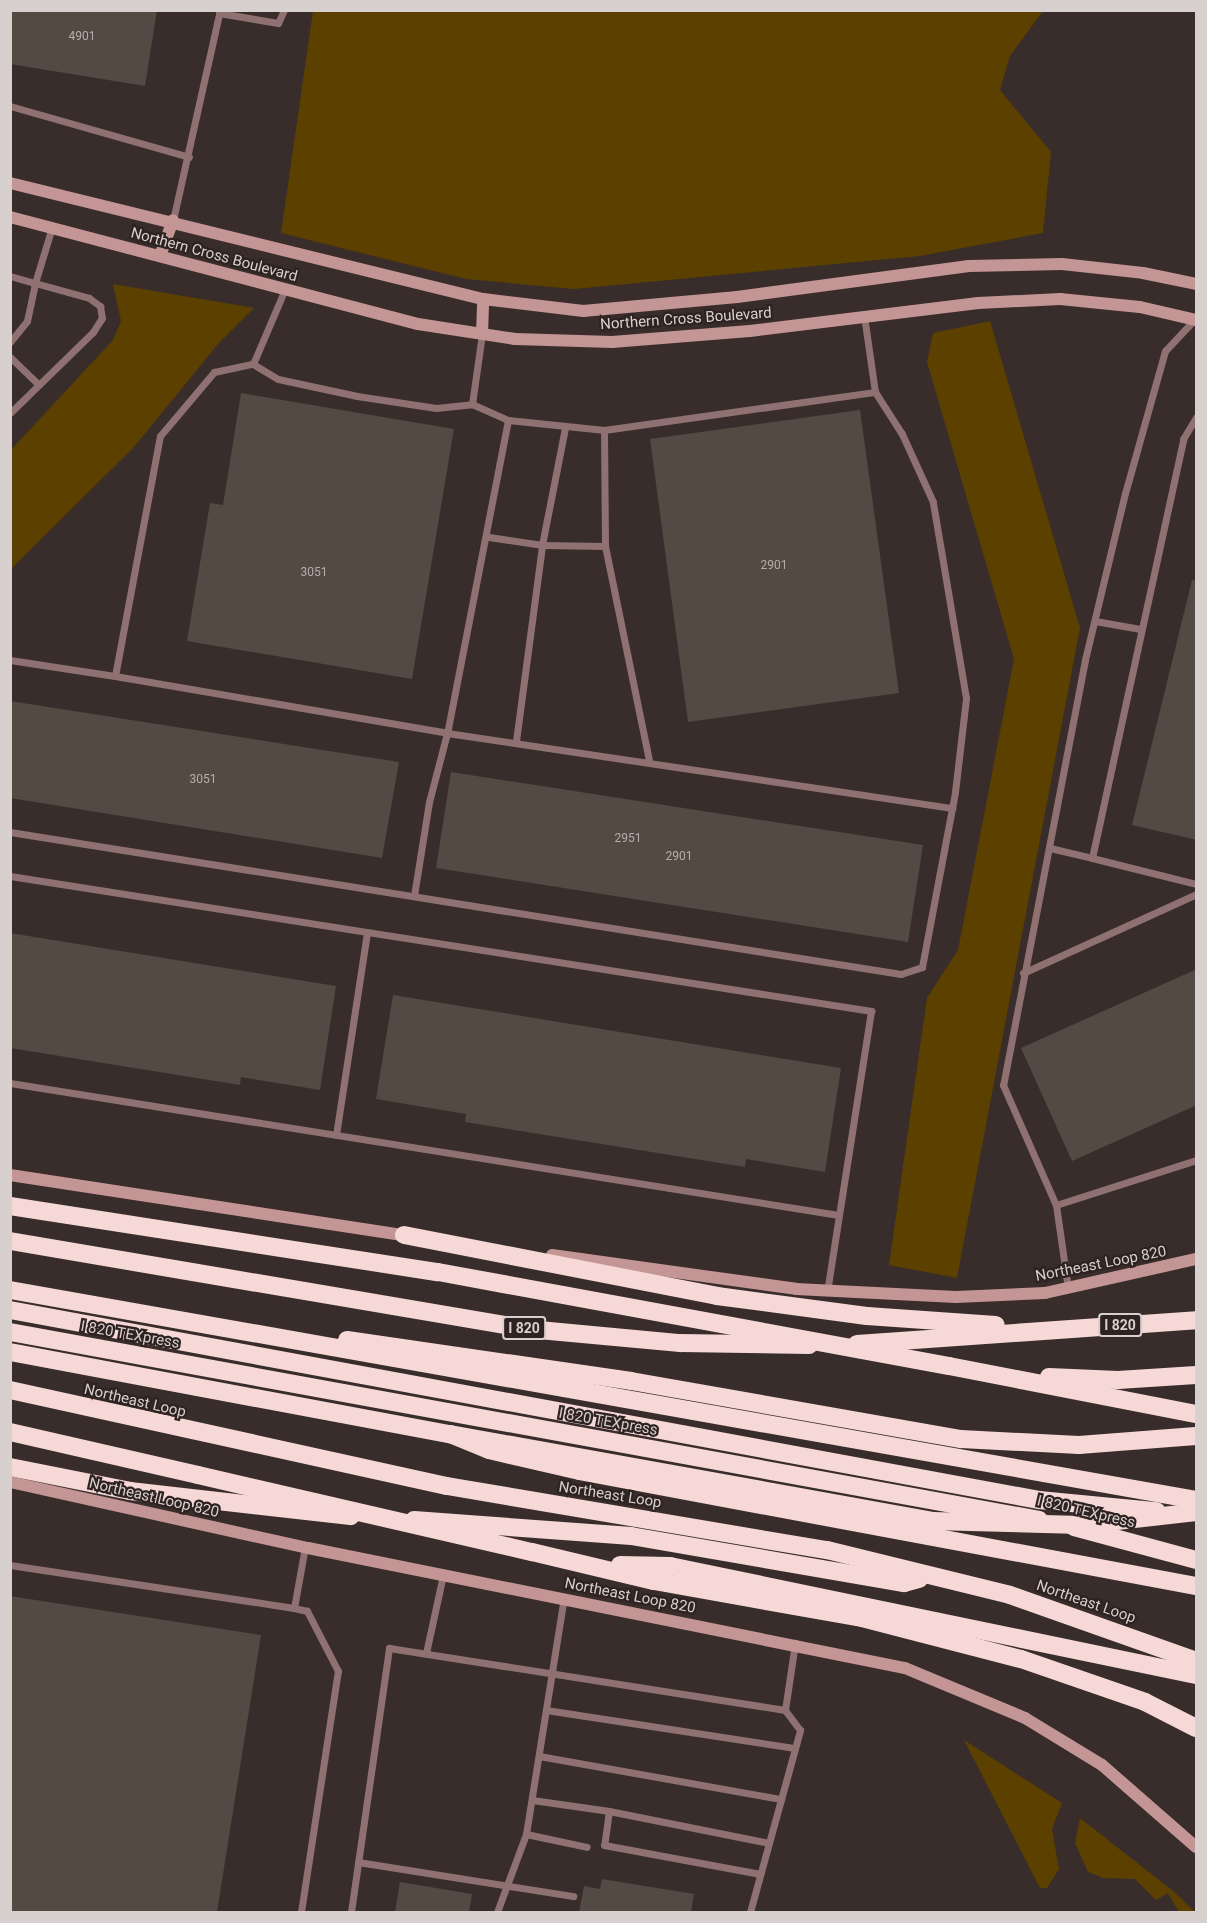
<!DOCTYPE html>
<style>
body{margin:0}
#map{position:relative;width:1207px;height:1923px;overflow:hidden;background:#382d2a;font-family:Roboto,sans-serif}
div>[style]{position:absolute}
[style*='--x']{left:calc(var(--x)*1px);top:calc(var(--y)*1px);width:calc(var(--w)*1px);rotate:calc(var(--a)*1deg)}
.green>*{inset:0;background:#5b4000}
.building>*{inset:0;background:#534a43}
.lane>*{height:7px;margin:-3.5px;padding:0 3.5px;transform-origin:3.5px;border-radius:3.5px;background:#8f7171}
.secondary>*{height:12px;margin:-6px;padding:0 6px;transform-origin:6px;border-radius:6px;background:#c49595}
.highway>*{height:18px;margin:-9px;padding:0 9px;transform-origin:9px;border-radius:9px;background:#f6d8d7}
.highway-bridge>*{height:18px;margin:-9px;padding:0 9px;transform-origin:9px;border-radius:9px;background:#f6d8d7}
span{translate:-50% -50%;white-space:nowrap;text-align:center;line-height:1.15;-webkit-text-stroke:4.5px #2e2320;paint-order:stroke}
.number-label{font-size:12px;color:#b6aeab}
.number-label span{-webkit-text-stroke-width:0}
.shield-label span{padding:2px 4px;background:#2e2320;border:2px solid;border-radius:4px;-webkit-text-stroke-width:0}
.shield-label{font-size:14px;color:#d7d0ce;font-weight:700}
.street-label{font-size:15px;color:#d7d0ce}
.frame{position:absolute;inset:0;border:12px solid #d7d0ce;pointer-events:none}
</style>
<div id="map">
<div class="green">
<div style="clip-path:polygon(313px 11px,1043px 11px,1010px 56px,1000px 90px,1051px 152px,1043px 233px,920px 256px,574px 289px,466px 279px,281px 233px)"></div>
<div style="clip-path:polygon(113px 284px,254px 308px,218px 344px,134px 447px,11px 569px,11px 450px,113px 340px,121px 321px)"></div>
<div style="clip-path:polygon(990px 321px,1080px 628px,957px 1278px,889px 1265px,927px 998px,958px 950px,1014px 659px,927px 362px,933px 333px)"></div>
<div style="clip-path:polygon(964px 1740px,1062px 1803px,1052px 1829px,1059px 1869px,1047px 1888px,1040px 1888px)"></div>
<div style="clip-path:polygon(1080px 1818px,1173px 1891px,1195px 1912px,1179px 1912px,1168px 1893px,1156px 1900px,1135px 1879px,1103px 1878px,1088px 1872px,1075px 1843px)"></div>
</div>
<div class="building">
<div style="clip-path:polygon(10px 10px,157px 10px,145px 86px,10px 64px)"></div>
<div style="clip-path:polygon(241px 393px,454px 429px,412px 679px,187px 641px,210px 503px,223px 505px)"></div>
<div style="clip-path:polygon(860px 410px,899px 693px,688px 722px,650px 439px)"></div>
<div style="clip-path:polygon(1192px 580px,1197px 581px,1197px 840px,1132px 825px)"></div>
<div style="clip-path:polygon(10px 701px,399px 762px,382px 858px,10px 798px)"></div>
<div style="clip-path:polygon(451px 772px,923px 845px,908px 942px,436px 868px)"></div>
<div style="clip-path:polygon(10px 933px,336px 986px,320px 1090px,241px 1077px,240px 1085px,10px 1048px)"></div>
<div style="clip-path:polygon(1197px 969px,1197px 1105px,1072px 1161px,1021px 1048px)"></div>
<div style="clip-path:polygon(393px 995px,841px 1068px,825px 1172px,746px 1159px,745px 1167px,465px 1122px,466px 1114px,376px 1099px)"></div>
<div style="clip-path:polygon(10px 1596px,261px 1635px,217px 1912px,10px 1912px)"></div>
<div style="clip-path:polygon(602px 1879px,694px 1894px,691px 1912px,579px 1912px,584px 1886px,600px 1889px)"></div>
<div style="clip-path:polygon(400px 1882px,472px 1894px,469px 1912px,395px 1912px)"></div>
</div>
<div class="lane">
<div style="--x:219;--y:13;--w:60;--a:9.6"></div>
<div style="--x:278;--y:23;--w:14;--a:-65"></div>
<div style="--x:10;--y:106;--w:186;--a:15.9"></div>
<div style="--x:173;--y:220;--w:215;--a:-77.4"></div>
<div style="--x:10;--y:276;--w:26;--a:16"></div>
<div style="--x:35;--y:283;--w:59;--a:-73.1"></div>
<div style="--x:1194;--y:320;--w:42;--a:133.1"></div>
<div style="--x:1165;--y:351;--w:148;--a:105.7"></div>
<div style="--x:1125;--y:493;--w:172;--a:103.5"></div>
<div style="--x:1085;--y:660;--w:433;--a:100.9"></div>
<div style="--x:1003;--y:1085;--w:131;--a:66.2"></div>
<div style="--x:1056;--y:1205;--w:147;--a:-17.8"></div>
<div style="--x:482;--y:334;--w:71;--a:98.1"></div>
<div style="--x:472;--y:404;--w:39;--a:24"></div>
<div style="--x:508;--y:420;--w:319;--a:101"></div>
<div style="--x:447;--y:733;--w:511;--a:8.45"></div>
<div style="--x:10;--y:342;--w:27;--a:-51"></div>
<div style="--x:27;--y:321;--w:39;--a:-78"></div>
<div style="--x:35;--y:283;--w:56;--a:15.5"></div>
<div style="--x:89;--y:298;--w:14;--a:36"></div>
<div style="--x:100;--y:306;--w:12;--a:81"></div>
<div style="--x:102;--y:318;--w:17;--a:123"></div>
<div style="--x:93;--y:332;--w:116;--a:135.7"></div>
<div style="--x:10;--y:357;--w:40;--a:44"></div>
<div style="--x:253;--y:364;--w:29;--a:31"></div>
<div style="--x:278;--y:379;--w:81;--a:12.1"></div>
<div style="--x:357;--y:396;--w:80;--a:8.6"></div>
<div style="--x:436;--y:408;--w:36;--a:-6"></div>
<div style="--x:508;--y:420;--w:97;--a:5.9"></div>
<div style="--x:604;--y:430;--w:274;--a:-8"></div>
<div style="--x:604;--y:430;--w:116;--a:89.5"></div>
<div style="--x:605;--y:546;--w:219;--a:78.4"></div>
<div style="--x:489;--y:537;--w:54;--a:8.6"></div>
<div style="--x:542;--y:545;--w:63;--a:0.9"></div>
<div style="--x:1095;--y:621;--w:46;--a:10.1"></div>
<div style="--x:10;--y:660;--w:106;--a:8.7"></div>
<div style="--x:115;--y:676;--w:244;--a:-79.4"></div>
<div style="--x:160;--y:436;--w:84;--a:-49.8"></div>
<div style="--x:214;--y:372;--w:40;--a:-12"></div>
<div style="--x:253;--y:364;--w:82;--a:-66.9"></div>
<div style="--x:115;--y:676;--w:337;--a:9.7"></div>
<div style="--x:447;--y:733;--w:71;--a:104.6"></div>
<div style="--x:429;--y:802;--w:95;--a:99.1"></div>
<div style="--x:516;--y:741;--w:198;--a:-82.4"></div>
<div style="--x:542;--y:545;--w:119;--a:-78.9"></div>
<div style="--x:10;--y:832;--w:902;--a:9.06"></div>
<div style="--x:901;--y:974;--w:22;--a:-18"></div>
<div style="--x:922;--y:967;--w:178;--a:-79.3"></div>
<div style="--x:955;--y:792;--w:95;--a:-83.3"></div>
<div style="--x:966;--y:698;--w:199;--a:-99.6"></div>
<div style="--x:933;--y:502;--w:75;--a:-114.5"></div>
<div style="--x:902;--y:434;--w:50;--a:-122.7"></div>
<div style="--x:875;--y:392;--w:77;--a:-98.2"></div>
<div style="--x:1050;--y:848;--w:43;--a:13.4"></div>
<div style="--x:1092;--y:858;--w:429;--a:-77.7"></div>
<div style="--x:1183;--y:439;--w:26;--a:-59"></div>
<div style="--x:1092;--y:858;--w:107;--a:14"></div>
<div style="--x:10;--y:876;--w:872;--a:8.91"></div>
<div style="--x:871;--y:1011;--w:284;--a:98.9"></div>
<div style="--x:1023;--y:973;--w:190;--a:-24.5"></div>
<div style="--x:10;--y:1083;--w:839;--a:9.05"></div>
<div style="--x:336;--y:1135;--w:205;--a:-81.3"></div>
<div style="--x:1056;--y:1205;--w:84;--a:81.8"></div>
<div style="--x:10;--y:1565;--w:287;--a:8.6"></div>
<div style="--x:426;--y:1653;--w:80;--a:-77.7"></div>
<div style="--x:546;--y:1710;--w:252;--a:8.7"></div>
<div style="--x:539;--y:1756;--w:246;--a:10.1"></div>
<div style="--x:532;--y:1800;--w:78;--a:8.1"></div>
<div style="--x:609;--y:1811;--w:34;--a:98"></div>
<div style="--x:604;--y:1845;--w:159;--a:10.5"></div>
<div style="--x:609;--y:1811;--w:163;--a:11.3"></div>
<div style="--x:526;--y:1834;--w:62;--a:12"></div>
<div style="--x:358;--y:1862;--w:218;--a:9"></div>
<div style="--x:301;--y:1912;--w:244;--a:-81.3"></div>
<div style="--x:338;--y:1671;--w:68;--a:-117.3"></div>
<div style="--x:307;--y:1611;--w:13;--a:-167"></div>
<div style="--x:294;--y:1608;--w:62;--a:-79.8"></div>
<div style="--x:351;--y:1912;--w:267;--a:-81.8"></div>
<div style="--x:389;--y:1648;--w:401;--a:8.9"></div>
<div style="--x:497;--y:1912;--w:83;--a:-69.6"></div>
<div style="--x:526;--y:1834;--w:239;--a:-80.9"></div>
<div style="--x:750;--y:1912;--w:189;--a:-74.6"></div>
<div style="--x:800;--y:1730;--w:25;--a:-127"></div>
<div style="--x:785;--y:1710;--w:68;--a:-81.5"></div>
</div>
<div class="secondary">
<div style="--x:10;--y:183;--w:487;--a:13.8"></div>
<div style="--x:483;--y:299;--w:101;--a:6.8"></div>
<div style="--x:583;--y:311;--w:155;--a:-5.2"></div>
<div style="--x:737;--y:297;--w:234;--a:-7.6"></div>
<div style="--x:969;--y:266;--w:93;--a:-1.2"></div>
<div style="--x:1062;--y:264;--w:81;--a:6.3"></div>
<div style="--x:1143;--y:273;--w:54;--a:11.7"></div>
<div style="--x:10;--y:217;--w:422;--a:14.7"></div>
<div style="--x:418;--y:324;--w:98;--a:8.8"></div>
<div style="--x:515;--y:339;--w:97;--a:1.8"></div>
<div style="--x:612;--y:342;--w:138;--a:-4.6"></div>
<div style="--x:750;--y:331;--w:230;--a:-7"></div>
<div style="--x:978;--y:303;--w:82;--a:-2.8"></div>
<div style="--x:1060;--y:299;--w:80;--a:5.7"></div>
<div style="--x:1140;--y:307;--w:57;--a:13.1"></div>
<div style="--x:160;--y:256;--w:38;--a:-70"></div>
<div style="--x:482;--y:334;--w:35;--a:-88"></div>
<div style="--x:10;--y:1175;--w:405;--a:8.7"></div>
<div style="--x:552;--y:1255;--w:246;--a:7.9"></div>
<div style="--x:796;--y:1289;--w:160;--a:2.9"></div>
<div style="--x:956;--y:1297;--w:89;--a:-2.6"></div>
<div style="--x:1045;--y:1293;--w:155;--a:-12.7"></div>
<div style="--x:10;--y:1482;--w:305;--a:12.5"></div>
<div style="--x:308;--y:1548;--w:609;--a:11.37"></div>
<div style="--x:905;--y:1668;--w:130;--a:22.6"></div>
<div style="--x:1025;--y:1718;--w:90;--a:31.4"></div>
<div style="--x:1102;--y:1765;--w:125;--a:41.1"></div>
</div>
<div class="highway">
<div style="--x:10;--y:1206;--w:433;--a:8.8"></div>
<div style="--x:404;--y:1235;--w:319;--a:11"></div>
<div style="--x:717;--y:1296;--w:151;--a:7.6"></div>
<div style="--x:867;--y:1316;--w:129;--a:4"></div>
<div style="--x:10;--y:1241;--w:525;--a:9.64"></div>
<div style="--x:528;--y:1329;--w:153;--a:5.3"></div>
<div style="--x:680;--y:1343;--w:129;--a:0.9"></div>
<div style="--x:10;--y:1290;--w:1204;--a:10.04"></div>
<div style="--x:10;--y:1310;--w:1046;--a:10.46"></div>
<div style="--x:1039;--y:1500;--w:118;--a:5.4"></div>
<div style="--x:10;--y:1332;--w:1046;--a:10.35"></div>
<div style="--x:347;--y:1340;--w:287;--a:8.2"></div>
<div style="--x:631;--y:1381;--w:335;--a:10"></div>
<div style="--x:961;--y:1439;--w:118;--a:2.9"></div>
<div style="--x:1079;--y:1445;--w:117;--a:-4.4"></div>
<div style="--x:857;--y:1344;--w:340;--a:-4"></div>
<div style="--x:10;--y:1352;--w:448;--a:10.6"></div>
<div style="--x:450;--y:1434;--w:42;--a:22.3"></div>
<div style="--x:489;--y:1450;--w:92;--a:13.1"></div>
<div style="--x:579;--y:1471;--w:628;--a:10.56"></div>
<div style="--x:949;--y:1366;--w:252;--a:11"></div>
<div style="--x:1049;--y:1377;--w:69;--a:2.5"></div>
<div style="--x:1118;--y:1380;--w:78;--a:-3.7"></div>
<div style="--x:10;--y:1390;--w:447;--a:12.4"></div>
<div style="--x:447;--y:1486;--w:385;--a:9.6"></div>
<div style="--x:827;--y:1550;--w:188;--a:13.8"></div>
<div style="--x:1010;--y:1595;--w:197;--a:19.5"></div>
<div style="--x:10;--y:1432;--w:193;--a:12.9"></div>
<div style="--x:10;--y:1467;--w:122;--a:11.3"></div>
<div style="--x:130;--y:1491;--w:222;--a:6.5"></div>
<div style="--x:414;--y:1520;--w:218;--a:4.2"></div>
<div style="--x:631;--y:1536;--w:277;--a:9.8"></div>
<div style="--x:904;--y:1583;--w:16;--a:-15"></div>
<div style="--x:1074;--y:1527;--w:126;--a:15.1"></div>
<div style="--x:532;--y:1552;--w:125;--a:13.4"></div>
<div style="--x:654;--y:1581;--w:211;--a:10.1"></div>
<div style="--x:862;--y:1618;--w:164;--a:14.5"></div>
<div style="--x:1021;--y:1659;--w:131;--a:19.1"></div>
<div style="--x:1145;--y:1702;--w:57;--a:27"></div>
<div style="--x:620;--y:1565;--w:50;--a:1.1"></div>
<div style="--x:670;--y:1566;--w:537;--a:11.71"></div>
</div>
<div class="highway-bridge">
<div style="--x:438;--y:1272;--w:520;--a:10.42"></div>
<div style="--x:450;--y:1434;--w:490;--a:10.2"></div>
<div style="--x:932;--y:1521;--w:149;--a:1.5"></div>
<div style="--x:1081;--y:1525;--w:116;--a:-6.4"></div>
<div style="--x:198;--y:1475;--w:343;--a:13"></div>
</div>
<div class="number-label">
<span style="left:82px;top:37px">4901</span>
<span style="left:774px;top:566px">2901</span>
<span style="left:314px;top:573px">3051</span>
<span style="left:203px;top:780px">3051</span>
<span style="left:628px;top:839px">2951</span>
<span style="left:679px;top:857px">2901</span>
</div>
<div class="shield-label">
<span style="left:1120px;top:1325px">I 820</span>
<span style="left:524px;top:1328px">I 820</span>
</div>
<div class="street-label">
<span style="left:214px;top:255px;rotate:15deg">Northern Cross Boulevard</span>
<span style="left:686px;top:319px;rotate:-4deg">Northern Cross Boulevard</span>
<span style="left:1101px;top:1264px;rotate:-11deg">Northeast Loop 820</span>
<span style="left:130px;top:1335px;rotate:10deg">I 820 TEXpress</span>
<span style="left:135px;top:1401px;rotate:13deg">Northeast Loop</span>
<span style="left:608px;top:1422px;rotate:10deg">I 820 TEXpress</span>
<span style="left:610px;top:1495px;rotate:9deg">Northeast Loop</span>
<span style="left:154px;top:1498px;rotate:13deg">Northeast Loop 820</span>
<span style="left:1086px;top:1512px;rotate:13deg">I 820 TEXpress</span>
<span style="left:630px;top:1596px;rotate:11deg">Northeast Loop 820</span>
<span style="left:1086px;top:1602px;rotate:19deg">Northeast Loop</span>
</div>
<div class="frame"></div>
</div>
